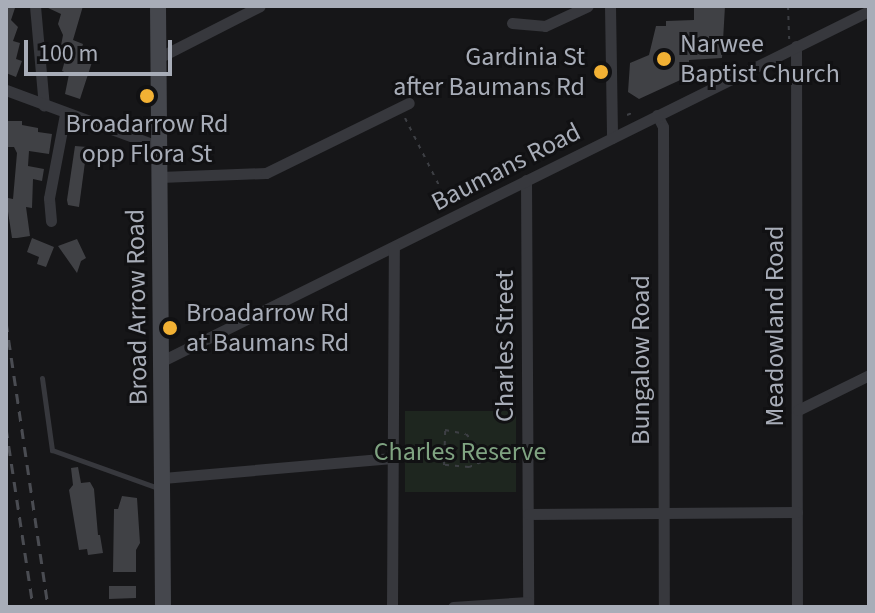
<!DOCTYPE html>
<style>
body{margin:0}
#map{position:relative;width:875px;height:613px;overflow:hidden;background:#161618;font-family:"Source Sans 3",sans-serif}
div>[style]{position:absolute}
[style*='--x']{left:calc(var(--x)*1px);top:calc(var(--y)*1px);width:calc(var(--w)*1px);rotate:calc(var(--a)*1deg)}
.green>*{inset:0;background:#1e261f}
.building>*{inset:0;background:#404145}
.path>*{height:2px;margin-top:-1px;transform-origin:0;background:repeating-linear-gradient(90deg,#3d3f44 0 4px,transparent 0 10px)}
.lane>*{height:5px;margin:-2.5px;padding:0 2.5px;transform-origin:2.5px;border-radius:2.5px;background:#37383d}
.street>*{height:11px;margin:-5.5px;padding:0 5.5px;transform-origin:5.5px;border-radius:5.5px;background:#37383d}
.secondary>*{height:16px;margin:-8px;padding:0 8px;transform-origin:8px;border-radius:8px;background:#45474d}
.rail>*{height:3px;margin-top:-1.5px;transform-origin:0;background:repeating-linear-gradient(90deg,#4a4c52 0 10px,transparent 0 18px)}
.dots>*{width:22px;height:22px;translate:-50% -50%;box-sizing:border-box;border:4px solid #111113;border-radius:50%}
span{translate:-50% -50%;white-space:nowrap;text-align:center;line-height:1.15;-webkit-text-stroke:6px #111113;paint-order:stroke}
.poi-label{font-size:26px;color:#a8adb8}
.left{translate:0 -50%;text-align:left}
.right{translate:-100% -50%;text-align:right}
.street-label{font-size:26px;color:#a8adb8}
.park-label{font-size:26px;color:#7fa381}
.frame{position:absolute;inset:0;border:8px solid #a8adb8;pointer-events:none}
.scale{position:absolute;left:24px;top:40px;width:148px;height:36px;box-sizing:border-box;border:4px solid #a8adb8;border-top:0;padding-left:10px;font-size:24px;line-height:28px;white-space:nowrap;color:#a8adb8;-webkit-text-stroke:6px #111113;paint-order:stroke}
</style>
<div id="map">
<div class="green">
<div style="clip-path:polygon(405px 411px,516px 411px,516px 492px,405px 492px)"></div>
</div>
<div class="building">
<div style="clip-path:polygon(6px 6px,15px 8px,11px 20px,18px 27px,13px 41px,20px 43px,16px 59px,22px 61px,16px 77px,6px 73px)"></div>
<div style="clip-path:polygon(44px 6px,83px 6px,73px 40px,83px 44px,80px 54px,93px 59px,80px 99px,65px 94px,69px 74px,62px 71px,67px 53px,60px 51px,63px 35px,58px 24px,61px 14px)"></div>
<div style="clip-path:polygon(694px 6px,725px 6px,722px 58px,689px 60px,689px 76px,639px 99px,628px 92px,630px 63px,649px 55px,656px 26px,666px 26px,666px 21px,694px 20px)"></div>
<div style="clip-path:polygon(6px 121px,22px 121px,22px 125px,38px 128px,38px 132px,52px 134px,49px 154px,29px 151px,28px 166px,44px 169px,42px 181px,33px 179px,32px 208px,26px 207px,30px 236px,17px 238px,12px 238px,7px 205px,8px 198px,13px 199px,17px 153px,14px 147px,6px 147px)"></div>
<div style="clip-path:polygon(75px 146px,87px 147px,79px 207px,68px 205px,67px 200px)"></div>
<div style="clip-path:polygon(32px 238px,54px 247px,46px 267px,37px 264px,39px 257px,27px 252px)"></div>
<div style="clip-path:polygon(77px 239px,86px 258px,81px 261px,77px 273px,58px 246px)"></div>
<div style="clip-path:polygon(78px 467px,81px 483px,90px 482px,94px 489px,98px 535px,100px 535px,103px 553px,88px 555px,87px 549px,79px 550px,69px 490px,73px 485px,71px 468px)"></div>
<div style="clip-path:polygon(122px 496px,137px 498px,140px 543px,136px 550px,136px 572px,113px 572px,114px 509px,118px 509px)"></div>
<div style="clip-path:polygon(109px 586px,136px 586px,136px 598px,109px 599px)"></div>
</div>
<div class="path">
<div style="--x:788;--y:6;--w:33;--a:88"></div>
<div style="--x:627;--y:115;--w:5;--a:-22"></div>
<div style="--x:405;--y:118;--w:97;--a:63.2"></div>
<div style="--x:445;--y:430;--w:21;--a:11"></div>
<div style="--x:466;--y:434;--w:22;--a:47"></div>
<div style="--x:481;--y:450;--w:12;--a:90"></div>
<div style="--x:481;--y:462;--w:13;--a:157"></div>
<div style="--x:469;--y:467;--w:25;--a:-175"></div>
<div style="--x:444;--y:465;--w:35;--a:-88"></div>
</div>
<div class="lane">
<div style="--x:42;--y:378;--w:73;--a:82.1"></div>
<div style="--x:52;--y:450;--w:113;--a:19.7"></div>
</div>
<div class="street">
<div style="--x:35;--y:6;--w:100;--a:84.9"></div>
<div style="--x:610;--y:6;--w:132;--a:89.1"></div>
<div style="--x:512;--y:23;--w:33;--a:5"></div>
<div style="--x:545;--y:26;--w:47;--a:-24.9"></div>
<div style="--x:796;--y:46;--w:561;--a:89.9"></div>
<div style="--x:158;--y:58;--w:114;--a:-27"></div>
<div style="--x:6;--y:90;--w:164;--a:20.3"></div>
<div style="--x:657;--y:115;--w:13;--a:63"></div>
<div style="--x:663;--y:127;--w:480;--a:89.9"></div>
<div style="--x:160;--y:177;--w:106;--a:-2.2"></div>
<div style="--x:266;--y:173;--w:159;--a:-26.1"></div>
<div style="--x:526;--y:180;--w:427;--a:89.7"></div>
<div style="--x:51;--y:221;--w:23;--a:-95"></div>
<div style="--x:49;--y:198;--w:86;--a:-79.2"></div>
<div style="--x:162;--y:361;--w:789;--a:-26.34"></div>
<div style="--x:798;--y:410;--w:79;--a:-26.2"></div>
<div style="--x:163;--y:478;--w:230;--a:-5"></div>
<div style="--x:528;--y:514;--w:269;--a:-0.4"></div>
<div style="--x:392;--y:607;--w:360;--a:-89.7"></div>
<div style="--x:453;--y:607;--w:75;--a:-3.8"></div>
</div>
<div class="secondary">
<div style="--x:158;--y:6;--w:601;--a:89.52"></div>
</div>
<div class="rail">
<div style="--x:6;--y:322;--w:288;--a:81.6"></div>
<div style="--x:6;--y:428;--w:181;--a:81.4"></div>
</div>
<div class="dots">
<div style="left:664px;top:59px;background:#f2b134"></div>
<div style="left:601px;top:72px;background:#f2b134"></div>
<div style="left:147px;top:96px;background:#f2b134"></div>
<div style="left:170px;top:328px;background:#f2b134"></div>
</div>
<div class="poi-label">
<span class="left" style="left:680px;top:59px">Narwee<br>Baptist Church</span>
<span class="right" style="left:585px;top:72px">Gardinia St<br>after Baumans Rd</span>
<span style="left:147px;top:139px">Broadarrow Rd<br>opp Flora St</span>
<span class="left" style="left:186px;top:328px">Broadarrow Rd<br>at Baumans Rd</span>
</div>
<div class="street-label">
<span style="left:506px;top:167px;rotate:-27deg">Baumans Road</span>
<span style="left:137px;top:307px;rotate:-91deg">Broad Arrow Road</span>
<span style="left:775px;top:326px;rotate:-90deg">Meadowland Road</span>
<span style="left:505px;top:346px;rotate:-90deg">Charles Street</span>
<span style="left:641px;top:360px;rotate:-90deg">Bungalow Road</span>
</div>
<div class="park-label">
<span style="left:460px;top:452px">Charles Reserve</span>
</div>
<div class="frame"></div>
<div class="scale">100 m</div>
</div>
